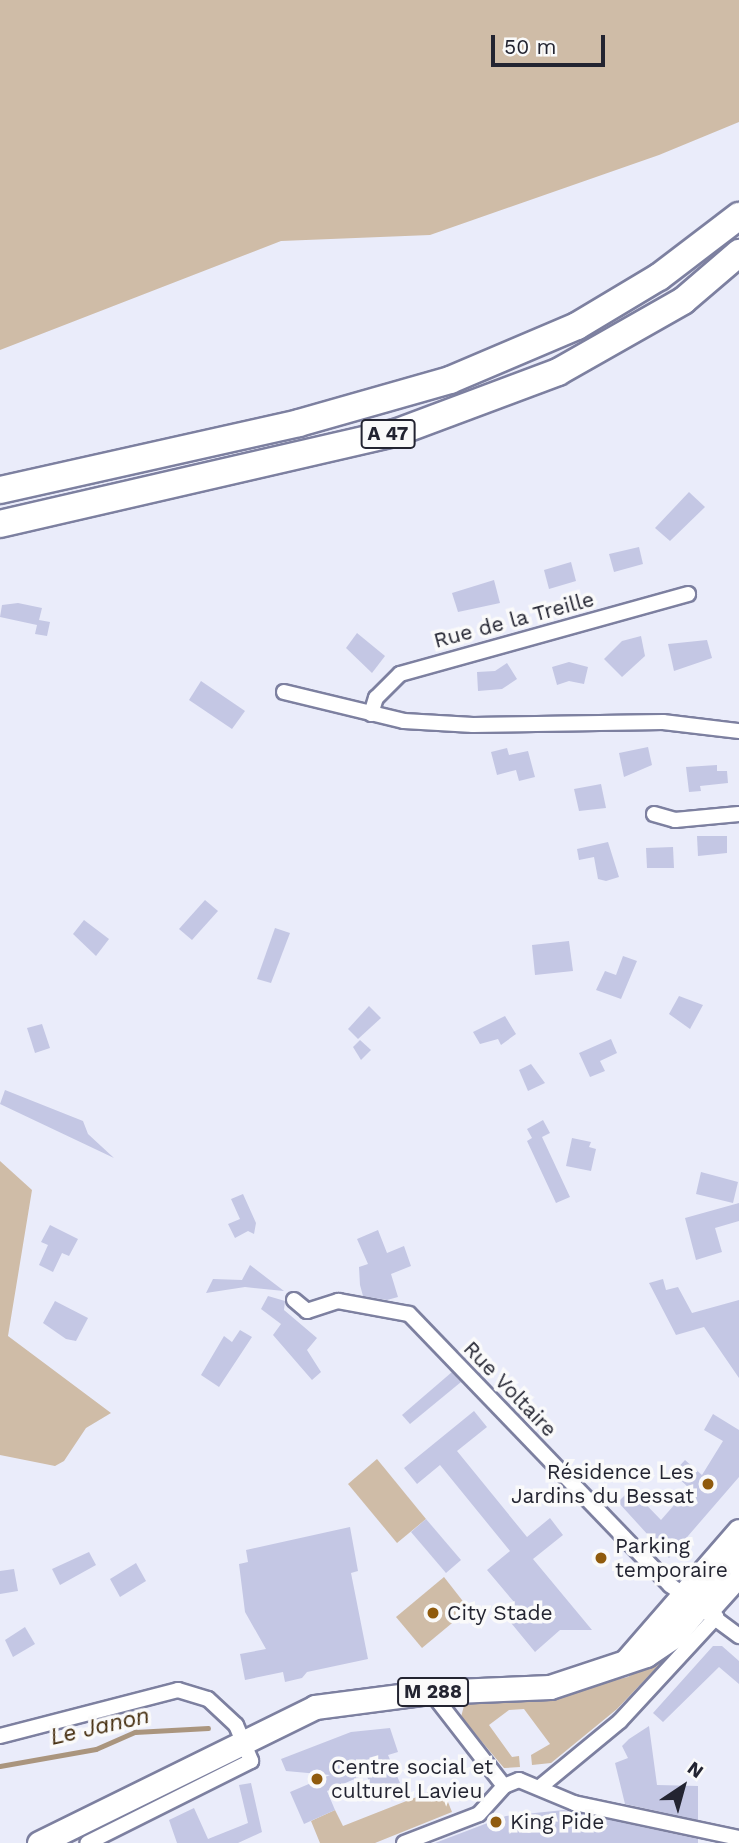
<!DOCTYPE html>
<meta charset="utf-8">
<style>
body{margin:0}
#map{position:relative;width:739px;height:1843px;overflow:hidden;background:#eaecfa;font-family:"Work Sans",sans-serif}
div>[style]{position:absolute}
[style*='--x']{left:calc(var(--x)*1px);top:calc(var(--y)*1px);width:calc(var(--w)*1px);rotate:calc(var(--a)*1deg)}
.green>*{inset:0;background:#cfbca7}
.stream>*{height:4.5px;margin:-2.25px;padding:0 2.25px;transform-origin:2.25px;border-radius:2.25px;background:#aa957e}
.building>*{inset:0;background:#c4c7e4}
.roads{filter:drop-shadow(2px 0 #7d80a0) drop-shadow(-2px 0 #7d80a0) drop-shadow(0 2px #7d80a0) drop-shadow(0 -2px #7d80a0)}
.minor>*{height:14px;margin:-7px;padding:0 7px;transform-origin:7px;border-radius:7px;background:#fff}
.primary>*{height:23px;margin:-11.5px;padding:0 11.5px;transform-origin:11.5px;border-radius:11.5px;background:#fff}
.motorway>*{height:26px;margin:-13px;padding:0 13px;transform-origin:13px;border-radius:13px;background:#fff}
.dots>*{width:19px;height:19px;translate:-50% -50%;box-sizing:border-box;border:4px solid #fafafa;border-radius:50%}
span{translate:-50% -50%;white-space:nowrap;text-align:center;line-height:1.15;-webkit-text-stroke:7px #fafafa;paint-order:stroke}
.shield-label span{padding:2px 5px;background:#fafafa;border:2px solid;border-radius:5px;-webkit-text-stroke-width:0}
.shield-label{font-size:19px;color:#232431;font-weight:700}
.street-label{font-size:21px;color:#232431}
.poi-label{font-size:21px;color:#232431}
.right{translate:-100% -50%;text-align:right}
.left{translate:0 -50%;text-align:left}
.water-label{font-size:23px;color:#422a0b;font-style:italic}
.north{position:absolute;left:648px;top:1752px;width:70px;height:70px;-webkit-text-stroke:5px #fafafa;paint-order:stroke;rotate:36deg;font-size:19px;font-weight:700;line-height:28px;text-align:center;color:#232431}
.north::after{content:'';display:block;margin:auto;width:24px;height:32px;background:#232431;clip-path:polygon(50% 0,100% 100%,50% 72%,0 100%)}
.scale{position:absolute;left:491px;top:35px;width:114px;height:32px;box-sizing:border-box;border:4px solid #232431;border-top:0;padding-left:9px;font-size:21px;line-height:24px;white-space:nowrap;color:#232431;-webkit-text-stroke:5px #fafafa;paint-order:stroke}
</style>
<div id="map">
<div class="green">
<div style="clip-path:polygon(0 0,739px 0,739px 122px,659px 155px,430px 235px,281px 241px,0 350px)"></div>
<div style="clip-path:polygon(0 1161px,32px 1190px,8px 1336px,111px 1413px,86px 1428px,64px 1461px,55px 1466px,0 1455px)"></div>
<div style="clip-path:polygon(377px 1459px,426px 1519px,397px 1543px,348px 1484px)"></div>
<div style="clip-path:polygon(444px 1577px,469px 1609px,422px 1648px,396px 1617px)"></div>
<div style="clip-path:polygon(677px 1646px,617px 1709px,551px 1763px,532px 1765px,531px 1755px,550px 1744px,524px 1709px,509px 1710px,489px 1725px,512px 1757px,519px 1756px,520px 1767px,504px 1768px,461px 1717px,465px 1702px,550px 1695px,628px 1677px)"></div>
<div style="clip-path:polygon(442px 1787px,452px 1812px,375px 1843px,320px 1843px,311px 1821px,335px 1810px,343px 1826px)"></div>
</div>
<div class="stream">
<div style="--x:0;--y:1766;--w:97;--a:-10"></div>
<div style="--x:96;--y:1749;--w:43;--a:-23.6"></div>
<div style="--x:135;--y:1732;--w:73;--a:-3.1"></div>
</div>
<div class="building">
<div style="clip-path:polygon(689px 492px,705px 507px,670px 541px,655px 528px)"></div>
<div style="clip-path:polygon(639px 547px,643px 564px,614px 572px,609px 554px)"></div>
<div style="clip-path:polygon(571px 562px,576px 581px,549px 589px,544px 570px)"></div>
<div style="clip-path:polygon(494px 580px,500px 603px,458px 612px,452px 593px)"></div>
<div style="clip-path:polygon(18px 603px,42px 608px,39px 620px,50px 622px,47px 636px,35px 634px,37px 625px,0 617px,2px 605px)"></div>
<div style="clip-path:polygon(357px 633px,385px 656px,372px 673px,346px 648px)"></div>
<div style="clip-path:polygon(641px 636px,645px 656px,622px 677px,604px 659px,622px 641px)"></div>
<div style="clip-path:polygon(707px 640px,712px 658px,674px 671px,668px 644px)"></div>
<div style="clip-path:polygon(569px 662px,588px 667px,584px 684px,569px 681px,557px 685px,552px 667px)"></div>
<div style="clip-path:polygon(507px 663px,517px 679px,502px 689px,478px 691px,477px 672px,495px 671px)"></div>
<div style="clip-path:polygon(201px 681px,245px 711px,232px 729px,189px 700px)"></div>
<div style="clip-path:polygon(648px 747px,652px 765px,624px 777px,619px 753px)"></div>
<div style="clip-path:polygon(507px 748px,509px 755px,528px 751px,535px 777px,519px 781px,516px 770px,497px 775px,491px 752px)"></div>
<div style="clip-path:polygon(717px 765px,717px 771px,727px 771px,728px 783px,700px 786px,701px 791px,689px 792px,686px 767px)"></div>
<div style="clip-path:polygon(601px 784px,606px 808px,579px 811px,574px 789px)"></div>
<div style="clip-path:polygon(697px 836px,727px 836px,727px 853px,698px 856px)"></div>
<div style="clip-path:polygon(608px 842px,619px 877px,606px 881px,598px 879px,594px 857px,579px 860px,577px 849px)"></div>
<div style="clip-path:polygon(673px 847px,674px 868px,647px 868px,646px 848px)"></div>
<div style="clip-path:polygon(205px 900px,218px 911px,192px 940px,179px 929px)"></div>
<div style="clip-path:polygon(84px 920px,109px 939px,96px 956px,73px 934px)"></div>
<div style="clip-path:polygon(275px 928px,290px 933px,271px 983px,257px 979px)"></div>
<div style="clip-path:polygon(569px 941px,573px 971px,535px 975px,532px 945px)"></div>
<div style="clip-path:polygon(623px 956px,637px 961px,621px 999px,596px 990px,605px 971px,616px 975px)"></div>
<div style="clip-path:polygon(679px 996px,703px 1005px,690px 1029px,669px 1014px)"></div>
<div style="clip-path:polygon(369px 1006px,381px 1018px,358px 1039px,348px 1029px)"></div>
<div style="clip-path:polygon(505px 1016px,516px 1034px,501px 1045px,498px 1039px,480px 1044px,473px 1032px)"></div>
<div style="clip-path:polygon(42px 1024px,50px 1048px,35px 1053px,27px 1028px)"></div>
<div style="clip-path:polygon(611px 1039px,617px 1053px,600px 1061px,605px 1071px,590px 1077px,579px 1053px)"></div>
<div style="clip-path:polygon(360px 1040px,371px 1050px,361px 1060px,353px 1047px)"></div>
<div style="clip-path:polygon(531px 1064px,545px 1083px,528px 1091px,519px 1070px)"></div>
<div style="clip-path:polygon(5px 1090px,83px 1121px,88px 1134px,114px 1158px,0 1104px)"></div>
<div style="clip-path:polygon(543px 1120px,550px 1133px,542px 1137px,570px 1197px,556px 1203px,527px 1141px,532px 1138px,527px 1129px)"></div>
<div style="clip-path:polygon(572px 1138px,591px 1142px,589px 1147px,596px 1149px,591px 1171px,566px 1166px)"></div>
<div style="clip-path:polygon(701px 1172px,738px 1182px,733px 1203px,696px 1194px)"></div>
<div style="clip-path:polygon(243px 1194px,256px 1223px,254px 1234px,248px 1231px,235px 1238px,228px 1224px,240px 1219px,231px 1199px)"></div>
<div style="clip-path:polygon(739px 1203px,739px 1221px,715px 1228px,722px 1252px,696px 1260px,685px 1218px)"></div>
<div style="clip-path:polygon(50px 1225px,78px 1239px,69px 1256px,62px 1253px,53px 1272px,39px 1265px,48px 1245px,41px 1242px)"></div>
<div style="clip-path:polygon(378px 1230px,387px 1253px,404px 1246px,411px 1266px,391px 1274px,398px 1297px,387px 1300px,363px 1296px,360px 1285px,359px 1267px,368px 1264px,357px 1239px)"></div>
<div style="clip-path:polygon(250px 1265px,284px 1291px,245px 1287px,206px 1293px,213px 1279px,242px 1280px)"></div>
<div style="clip-path:polygon(663px 1279px,666px 1290px,678px 1287px,692px 1313px,739px 1300px,739px 1378px,704px 1327px,676px 1335px,649px 1283px)"></div>
<div style="clip-path:polygon(268px 1296px,285px 1301px,284px 1310px,317px 1338px,307px 1350px,321px 1372px,312px 1380px,273px 1335px,281px 1324px,261px 1309px)"></div>
<div style="clip-path:polygon(55px 1301px,88px 1318px,76px 1341px,66px 1339px,43px 1323px)"></div>
<div style="clip-path:polygon(240px 1330px,252px 1337px,219px 1387px,201px 1375px,224px 1336px,232px 1342px)"></div>
<div style="clip-path:polygon(452px 1372px,461px 1382px,410px 1424px,402px 1415px)"></div>
<div style="clip-path:polygon(474px 1411px,487px 1427px,457px 1451px,527px 1537px,550px 1518px,563px 1535px,533px 1559px,592px 1630px,560px 1630px,535px 1652px,502px 1612px,514px 1602px,487px 1570px,510px 1551px,440px 1465px,417px 1484px,404px 1468px)"></div>
<div style="clip-path:polygon(713px 1414px,739px 1430px,739px 1477px,669px 1558px,618px 1502px,631px 1489px,661px 1520px,689px 1488px,673px 1473px,685px 1460px,702px 1475px,723px 1441px,704px 1430px)"></div>
<div style="clip-path:polygon(426px 1519px,461px 1560px,446px 1573px,411px 1532px)"></div>
<div style="clip-path:polygon(350px 1527px,358px 1571px,351px 1573px,368px 1659px,307px 1672px,302px 1678px,285px 1682px,283px 1672px,245px 1680px,240px 1654px,266px 1649px,245px 1612px,239px 1564px,248px 1562px,246px 1550px)"></div>
<div style="clip-path:polygon(89px 1552px,96px 1565px,60px 1585px,52px 1569px)"></div>
<div style="clip-path:polygon(136px 1563px,146px 1581px,120px 1597px,110px 1579px)"></div>
<div style="clip-path:polygon(14px 1569px,18px 1591px,0 1594px,0 1571px)"></div>
<div style="clip-path:polygon(25px 1627px,35px 1644px,13px 1657px,5px 1640px)"></div>
<div style="clip-path:polygon(713px 1646px,722px 1646px,739px 1661px,739px 1684px,719px 1667px,663px 1722px,653px 1713px)"></div>
<div style="clip-path:polygon(649px 1726px,657px 1785px,698px 1786px,698px 1820px,625px 1804px,615px 1763px,628px 1758px,622px 1746px,629px 1739px)"></div>
<div style="clip-path:polygon(390px 1728px,398px 1752px,388px 1755px,400px 1783px,374px 1794px,366px 1774px,327px 1791px,335px 1810px,304px 1824px,290px 1792px,330px 1775px,286px 1771px,281px 1759px,351px 1732px)"></div>
<div style="clip-path:polygon(251px 1783px,262px 1832px,238px 1843px,177px 1843px,169px 1820px,194px 1808px,208px 1839px,248px 1823px,239px 1785px)"></div>
<div style="clip-path:polygon(564px 1810px,698px 1839px,698px 1843px,435px 1843px,506px 1816px)"></div>
</div>
<div class="roads">
<div class="minor">
<div style="--x:284;--y:692;--w:123;--a:13.6"></div>
<div style="--x:404;--y:721;--w:69;--a:3.3"></div>
<div style="--x:473;--y:725;--w:190;--a:-0.9"></div>
<div style="--x:663;--y:722;--w:77;--a:6.8"></div>
<div style="--x:371;--y:714;--w:17;--a:-73"></div>
<div style="--x:376;--y:698;--w:34;--a:-45"></div>
<div style="--x:400;--y:674;--w:299;--a:-15.5"></div>
<div style="--x:654;--y:814;--w:22;--a:16"></div>
<div style="--x:675;--y:820;--w:64;--a:-5.4"></div>
<div style="--x:294;--y:1300;--w:17;--a:40"></div>
<div style="--x:307;--y:1311;--w:33;--a:-18"></div>
<div style="--x:338;--y:1301;--w:72;--a:10.4"></div>
<div style="--x:409;--y:1314;--w:376;--a:46.1"></div>
<div style="--x:670;--y:1585;--w:86;--a:36.5"></div>
<div style="--x:711;--y:1613;--w:42;--a:-47.9"></div>
<div style="--x:431;--y:1692;--w:119;--a:52.2"></div>
<div style="--x:0;--y:1736;--w:184;--a:-14.5"></div>
<div style="--x:178;--y:1690;--w:31;--a:17"></div>
<div style="--x:208;--y:1699;--w:38;--a:43"></div>
<div style="--x:236;--y:1725;--w:39;--a:67"></div>
<div style="--x:251;--y:1761;--w:183;--a:153.4"></div>
<div style="--x:540;--y:1787;--w:104;--a:-39.5"></div>
<div style="--x:620;--y:1721;--w:142;--a:-47.3"></div>
<div style="--x:404;--y:1843;--w:80;--a:-21.1"></div>
<div style="--x:479;--y:1814;--w:38;--a:-48"></div>
<div style="--x:504;--y:1786;--w:16;--a:-22"></div>
<div style="--x:519;--y:1780;--w:60;--a:22.7"></div>
<div style="--x:574;--y:1803;--w:169;--a:12"></div>
</div>
<div class="primary">
<div style="--x:626;--y:1661;--w:172;--a:-49"></div>
<div style="--x:39;--y:1843;--w:308;--a:-26.2"></div>
<div style="--x:315;--y:1707;--w:117;--a:-7.4"></div>
<div style="--x:431;--y:1692;--w:119;--a:-2.4"></div>
<div style="--x:550;--y:1687;--w:101;--a:-18.4"></div>
<div style="--x:646;--y:1655;--w:34;--a:-34"></div>
<div style="--x:674;--y:1636;--w:102;--a:-50.2"></div>
</div>
<div class="motorway">
<div style="--x:0;--y:490;--w:306;--a:-12.6"></div>
<div style="--x:299;--y:423;--w:157;--a:-15.9"></div>
<div style="--x:450;--y:380;--w:138;--a:-23"></div>
<div style="--x:577;--y:326;--w:96;--a:-30.9"></div>
<div style="--x:659;--y:277;--w:101;--a:-37.3"></div>
<div style="--x:0;--y:524;--w:405;--a:-13"></div>
<div style="--x:395;--y:433;--w:174;--a:-20.5"></div>
<div style="--x:558;--y:372;--w:144;--a:-29.6"></div>
<div style="--x:683;--y:301;--w:74;--a:-40.6"></div>
</div>
</div>
<div class="dots">
<div style="left:708px;top:1484px;background:#905b0d"></div>
<div style="left:601px;top:1558px;background:#905b0d"></div>
<div style="left:433px;top:1613px;background:#905b0d"></div>
<div style="left:317px;top:1779px;background:#905b0d"></div>
<div style="left:496px;top:1822px;background:#905b0d"></div>
</div>
<div class="shield-label">
<span style="left:388px;top:434px">A 47</span>
<span style="left:433px;top:1692px">M 288</span>
</div>
<div class="street-label">
<span style="left:514px;top:620px;rotate:-15deg">Rue de la Treille</span>
<span style="left:510px;top:1389px;rotate:46deg">Rue Voltaire</span>
</div>
<div class="poi-label">
<span class="right" style="left:694px;top:1484px">Résidence Les<br>Jardins du Bessat</span>
<span class="left" style="left:615px;top:1558px">Parking<br>temporaire</span>
<span class="left" style="left:447px;top:1613px">City Stade</span>
<span class="left" style="left:331px;top:1779px">Centre social et<br>culturel Lavieu</span>
<span class="left" style="left:510px;top:1822px">King Pide</span>
</div>
<div class="water-label">
<span style="left:100px;top:1727px;rotate:-13deg">Le Janon</span>
</div>
<div class="north">N</div>
<div class="scale">50 m</div>
</div>
